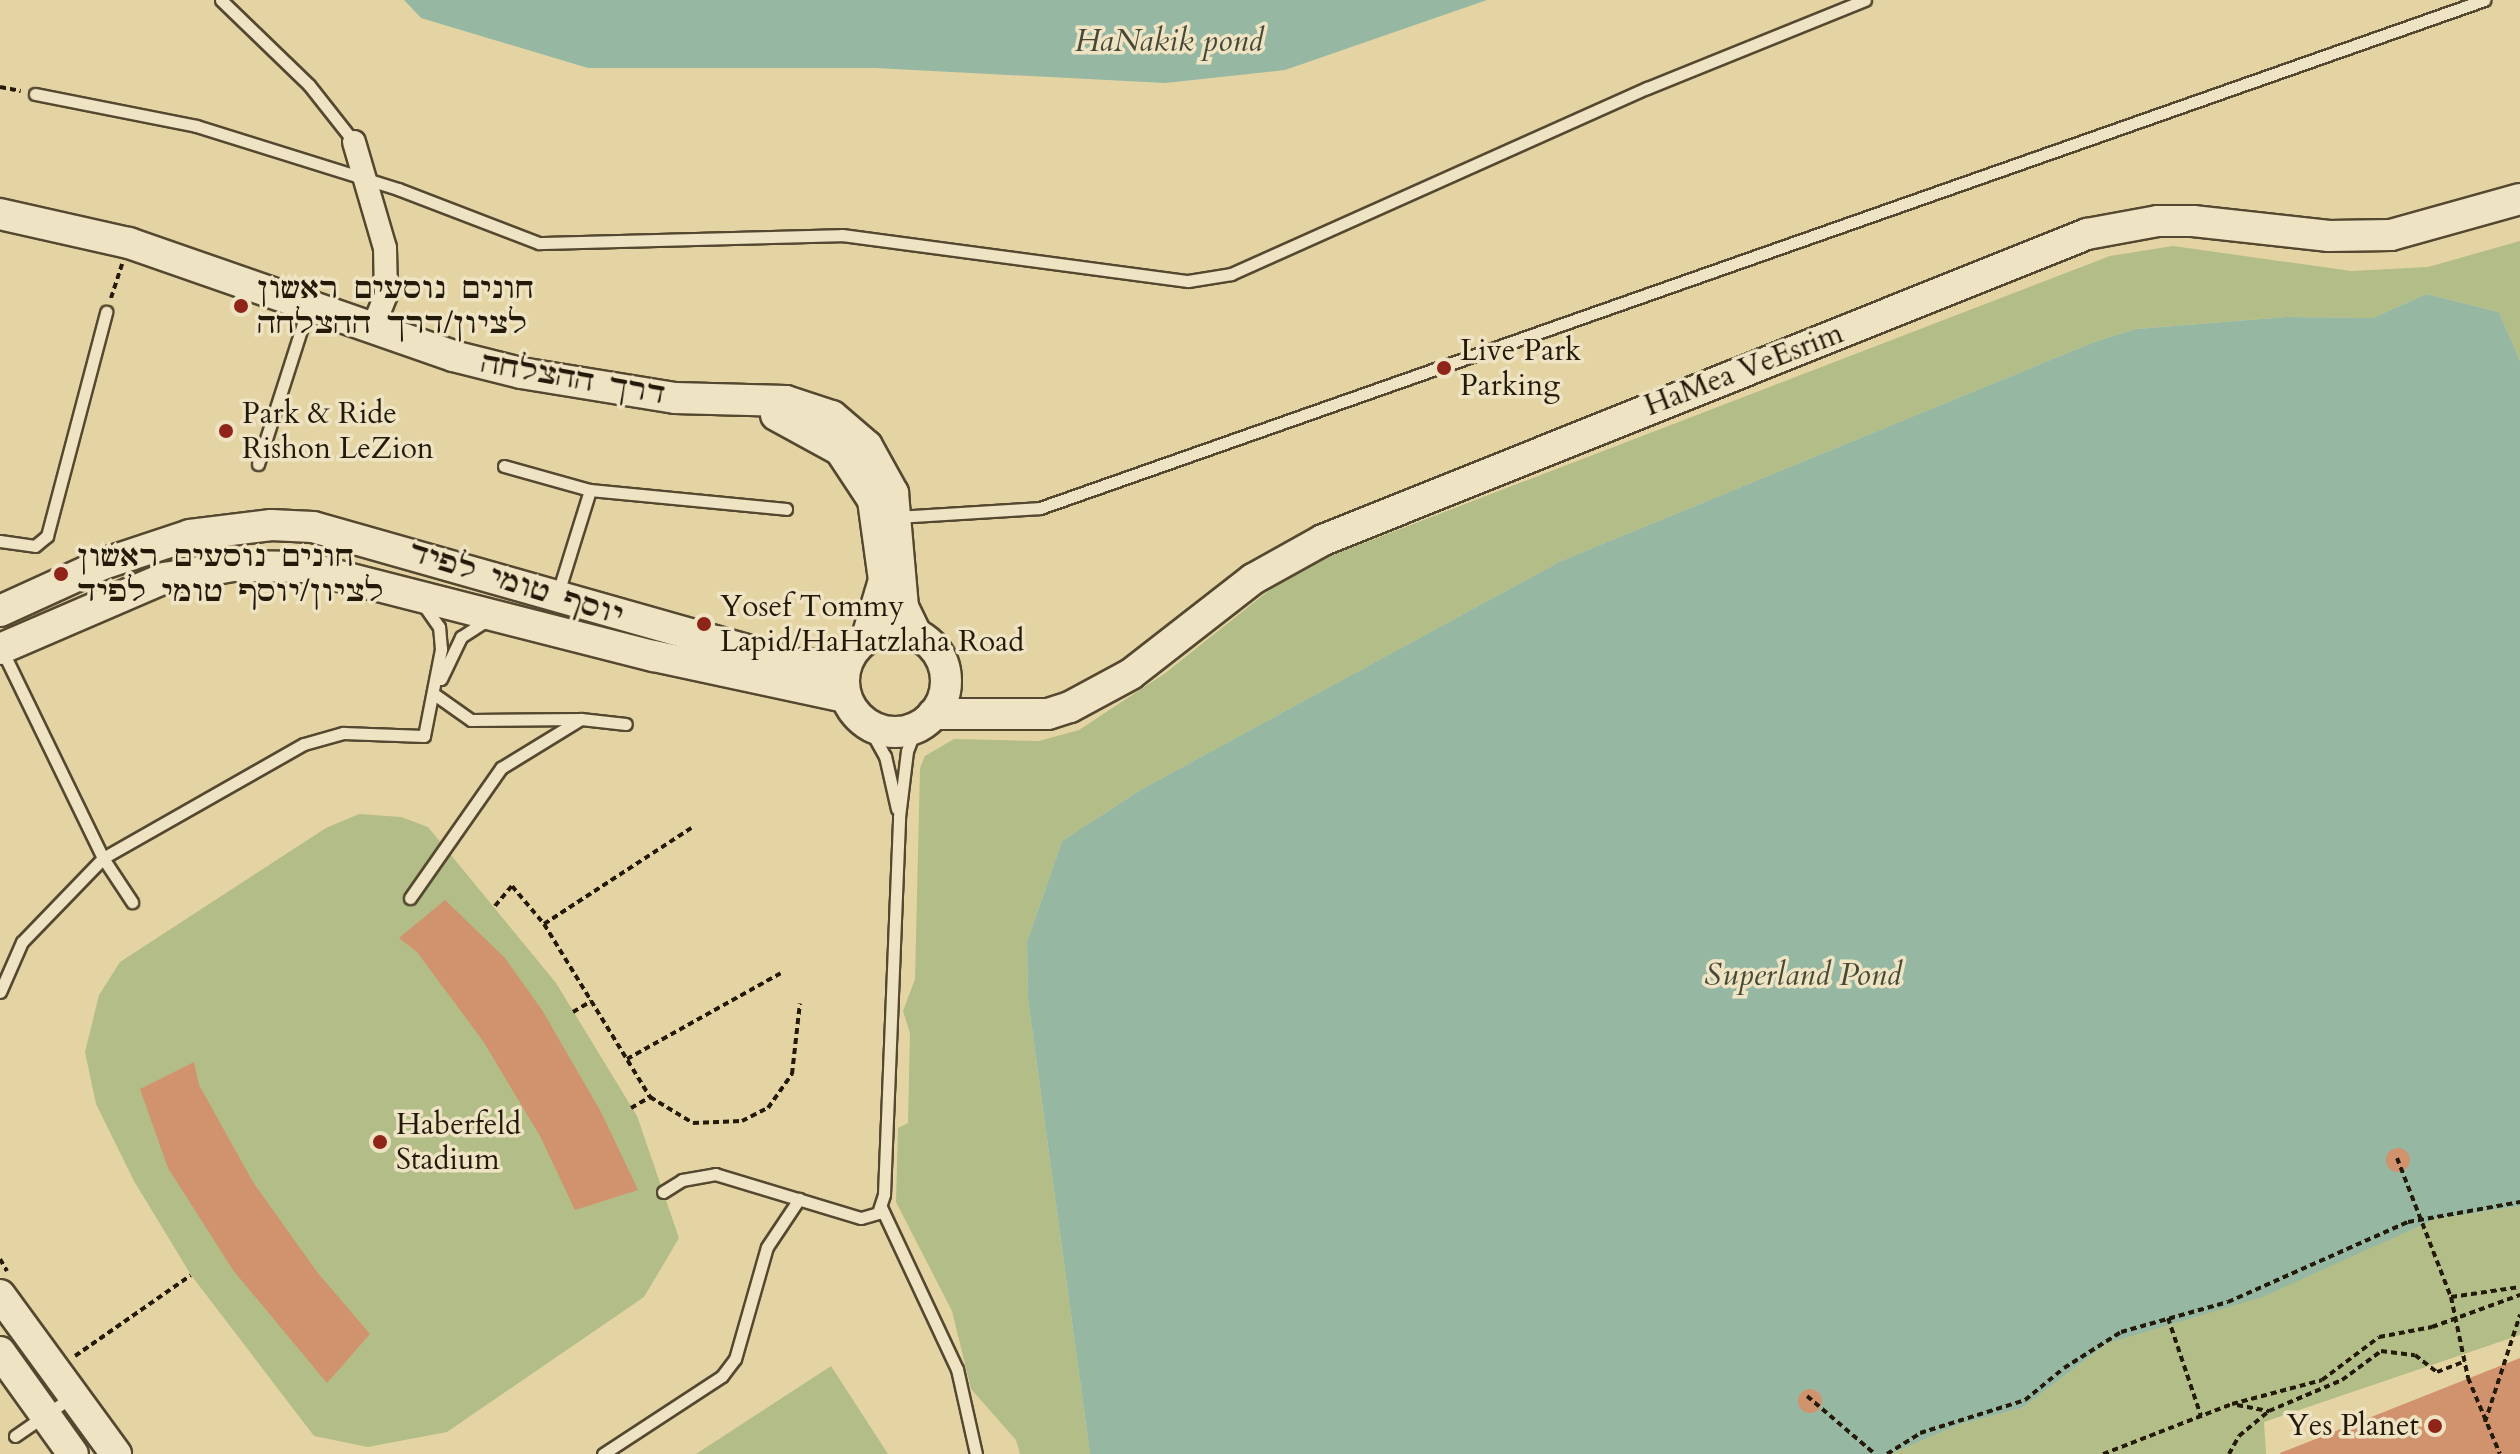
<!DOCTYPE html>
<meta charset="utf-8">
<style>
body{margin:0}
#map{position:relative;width:2520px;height:1454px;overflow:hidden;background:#e5d4a3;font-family:Cardo,"Frank Ruhl Libre",serif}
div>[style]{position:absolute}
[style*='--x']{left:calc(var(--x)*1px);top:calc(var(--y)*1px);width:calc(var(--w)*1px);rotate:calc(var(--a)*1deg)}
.green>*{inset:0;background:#b2bd87}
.water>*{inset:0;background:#96b8a3}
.building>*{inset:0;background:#d1926e}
.round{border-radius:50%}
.path>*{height:4px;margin-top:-2px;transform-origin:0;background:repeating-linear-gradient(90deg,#241a0a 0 6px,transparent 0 10px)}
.roads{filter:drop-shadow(2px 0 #544830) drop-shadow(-2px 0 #544830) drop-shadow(0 2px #544830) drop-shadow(0 -2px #544830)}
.lane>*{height:11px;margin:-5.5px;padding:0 5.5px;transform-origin:5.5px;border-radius:5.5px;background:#eee3c3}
.street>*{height:22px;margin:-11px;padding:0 11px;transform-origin:11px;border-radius:11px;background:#eee3c3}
.secondary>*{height:30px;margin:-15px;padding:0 15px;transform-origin:15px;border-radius:15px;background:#eee3c3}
.secondary>.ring{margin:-15px;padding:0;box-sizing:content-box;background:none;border:30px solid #eee3c3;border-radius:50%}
.dots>*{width:22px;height:22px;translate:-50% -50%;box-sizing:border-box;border:4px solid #eee3c3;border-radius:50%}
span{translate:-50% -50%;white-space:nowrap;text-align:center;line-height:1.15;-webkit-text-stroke:7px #eee3c3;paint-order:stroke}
.poi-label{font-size:30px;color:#241a0a}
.left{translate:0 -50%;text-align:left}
.right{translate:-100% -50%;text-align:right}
.street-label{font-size:30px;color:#241a0a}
.water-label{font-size:32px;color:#464938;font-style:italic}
</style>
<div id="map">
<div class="green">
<div style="clip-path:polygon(2520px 241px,2520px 361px,2499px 312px,2426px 294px,2373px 318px,2286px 317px,2136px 329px,2094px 342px,1561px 561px,1142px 789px,1062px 841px,1027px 942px,1028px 999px,1090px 1454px,1020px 1454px,1016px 1440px,971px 1389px,952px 1311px,896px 1202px,898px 1128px,908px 1123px,910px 1033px,903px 1011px,915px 979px,920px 768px,925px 756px,954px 739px,1039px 741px,1079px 730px,1164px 674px,1272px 588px,1330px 556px,2110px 256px,2173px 246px,2351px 271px,2428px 267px)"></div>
<div style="clip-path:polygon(359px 814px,401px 817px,428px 827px,556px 983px,637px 1116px,679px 1238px,644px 1297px,447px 1432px,368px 1447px,314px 1436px,191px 1275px,134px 1181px,96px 1104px,85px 1052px,99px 995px,120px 962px,326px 828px)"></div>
<div style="clip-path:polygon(2520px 1206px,2520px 1335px,2264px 1422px,2266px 1454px,1891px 1454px,1958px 1425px,2022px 1408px,2108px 1343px,2435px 1219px)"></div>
<div style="clip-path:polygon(831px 1366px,888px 1454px,696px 1454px)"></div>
</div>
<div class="water">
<div style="clip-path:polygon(404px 0,1487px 0,1285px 70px,1165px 83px,875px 68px,588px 68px,421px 18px)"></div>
<div style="clip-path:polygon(2426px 294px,2499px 312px,2520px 361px,2520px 1206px,2435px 1219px,2262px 1297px,2108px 1343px,2022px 1408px,1958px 1425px,1891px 1454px,1090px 1454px,1028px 999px,1027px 942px,1062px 841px,1142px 789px,1561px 561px,2094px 342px,2136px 329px,2286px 317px,2373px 318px)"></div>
</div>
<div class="building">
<div style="clip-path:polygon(445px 900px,505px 958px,542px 1010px,601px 1112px,638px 1190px,575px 1210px,540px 1136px,483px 1041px,417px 952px,399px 938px)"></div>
<div style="clip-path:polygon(194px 1062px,199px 1085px,253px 1182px,317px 1272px,370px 1334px,327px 1383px,233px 1270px,168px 1168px,140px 1089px)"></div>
<div class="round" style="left:2386px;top:1148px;width:24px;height:24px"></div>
<div style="clip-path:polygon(2520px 1358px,2520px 1454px,2281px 1454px,2280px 1453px)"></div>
<div class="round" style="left:1798px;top:1389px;width:24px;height:24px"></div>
</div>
<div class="path">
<div style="--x:0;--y:87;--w:21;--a:11"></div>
<div style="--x:111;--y:298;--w:36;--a:-72"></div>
<div style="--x:495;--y:906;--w:26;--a:-50"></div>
<div style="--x:512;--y:886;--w:50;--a:49.9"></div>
<div style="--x:544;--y:924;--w:203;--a:58.5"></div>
<div style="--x:650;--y:1097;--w:50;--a:31.2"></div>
<div style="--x:693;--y:1123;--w:49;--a:-2.3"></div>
<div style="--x:742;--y:1121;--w:29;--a:-27"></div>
<div style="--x:768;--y:1108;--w:42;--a:-54.8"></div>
<div style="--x:792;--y:1074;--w:71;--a:-83.6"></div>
<div style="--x:544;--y:924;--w:176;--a:-33.1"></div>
<div style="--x:573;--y:1012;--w:21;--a:-31"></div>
<div style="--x:627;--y:1059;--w:176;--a:-29.2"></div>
<div style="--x:631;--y:1108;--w:22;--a:-30"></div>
<div style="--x:2397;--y:1158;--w:149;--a:68.8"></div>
<div style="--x:2451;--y:1297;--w:83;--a:78.1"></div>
<div style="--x:2468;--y:1378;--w:82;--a:67.2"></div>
<div style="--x:0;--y:1259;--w:14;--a:60"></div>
<div style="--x:2451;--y:1297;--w:70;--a:-8.2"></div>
<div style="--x:2168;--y:1318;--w:103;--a:71.4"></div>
<div style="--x:75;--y:1356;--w:141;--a:-34.9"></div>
<div style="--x:1807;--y:1396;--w:89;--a:40.5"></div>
<div style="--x:2237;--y:1405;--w:33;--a:11"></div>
<div style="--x:2485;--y:1422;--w:113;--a:-71.9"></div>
<div style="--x:1887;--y:1454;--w:39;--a:-32"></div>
<div style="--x:1920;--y:1433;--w:110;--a:-17.4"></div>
<div style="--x:2025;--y:1400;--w:50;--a:-39.4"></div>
<div style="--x:2064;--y:1368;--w:67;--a:-32.3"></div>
<div style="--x:2121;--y:1332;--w:111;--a:-15.7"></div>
<div style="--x:2228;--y:1302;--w:197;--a:-24"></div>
<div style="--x:2408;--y:1222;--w:114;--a:-10.1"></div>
<div style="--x:2103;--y:1454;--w:138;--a:-21.2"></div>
<div style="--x:2232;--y:1404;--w:93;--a:-14.9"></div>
<div style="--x:2322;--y:1380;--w:71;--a:-37"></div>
<div style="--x:2379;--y:1337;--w:54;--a:-10.7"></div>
<div style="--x:2432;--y:1327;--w:94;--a:-20"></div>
<div style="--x:2229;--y:1454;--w:21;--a:-61"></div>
<div style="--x:2239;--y:1436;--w:39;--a:-40"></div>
<div style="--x:2269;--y:1411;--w:79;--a:-23"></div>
<div style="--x:2342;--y:1380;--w:49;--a:-36.6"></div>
<div style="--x:2381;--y:1351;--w:34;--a:7"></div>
<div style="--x:2415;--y:1355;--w:28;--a:38"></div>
<div style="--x:2437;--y:1372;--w:30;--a:-21"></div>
</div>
<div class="roads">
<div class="lane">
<div style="--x:221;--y:0;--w:122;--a:44"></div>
<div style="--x:309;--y:85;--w:73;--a:51.7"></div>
<div style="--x:35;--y:94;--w:164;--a:11.2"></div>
<div style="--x:196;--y:126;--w:212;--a:17.3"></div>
<div style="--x:398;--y:189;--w:151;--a:21"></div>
<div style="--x:539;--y:243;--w:303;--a:-1.5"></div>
<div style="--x:842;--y:235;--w:349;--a:7.6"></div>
<div style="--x:1188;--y:281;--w:44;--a:-9.2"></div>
<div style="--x:1231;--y:274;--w:456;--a:-24.1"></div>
<div style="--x:1647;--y:88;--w:235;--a:-22"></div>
<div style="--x:258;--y:464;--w:164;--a:-72.2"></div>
<div style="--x:504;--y:466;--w:89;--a:15.6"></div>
<div style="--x:590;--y:490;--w:197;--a:5.5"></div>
<div style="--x:898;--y:517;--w:142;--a:-3.6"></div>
<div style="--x:1040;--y:508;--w:1531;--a:-19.38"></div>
<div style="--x:0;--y:541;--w:35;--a:8"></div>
<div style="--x:35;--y:546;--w:16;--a:-40"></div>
<div style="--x:47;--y:536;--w:232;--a:-75.2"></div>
<div style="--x:557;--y:596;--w:111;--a:-72.7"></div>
<div style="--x:2;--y:650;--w:231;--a:64.1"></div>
<div style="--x:103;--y:858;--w:53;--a:56.6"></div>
<div style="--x:441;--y:679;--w:47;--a:-64.5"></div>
<div style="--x:461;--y:637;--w:31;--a:-33"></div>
<div style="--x:434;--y:694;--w:45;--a:35.1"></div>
<div style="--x:471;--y:720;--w:109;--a:-0.5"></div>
<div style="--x:867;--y:724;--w:37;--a:61"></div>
<div style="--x:885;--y:756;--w:54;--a:77.2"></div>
<div style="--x:410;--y:898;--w:159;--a:-55"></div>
<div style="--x:501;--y:768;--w:94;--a:-31.5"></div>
<div style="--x:581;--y:719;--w:45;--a:6.3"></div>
<div style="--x:0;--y:992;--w:55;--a:-66.3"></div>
<div style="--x:22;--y:942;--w:117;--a:-46"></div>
<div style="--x:103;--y:858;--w:231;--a:-29.6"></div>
<div style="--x:304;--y:744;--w:41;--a:-15.8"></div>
<div style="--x:343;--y:733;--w:81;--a:2.1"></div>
<div style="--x:424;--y:736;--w:89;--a:-78.9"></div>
<div style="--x:441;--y:649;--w:22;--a:-95"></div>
<div style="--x:439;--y:627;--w:28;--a:-125"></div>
<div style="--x:663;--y:1192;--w:22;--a:-32"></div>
<div style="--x:682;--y:1180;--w:34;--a:-10"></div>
<div style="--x:715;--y:1174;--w:152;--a:16.8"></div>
<div style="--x:861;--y:1218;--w:18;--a:-16"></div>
<div style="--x:878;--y:1213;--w:20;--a:-72"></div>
<div style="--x:884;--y:1194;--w:377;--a:-87.7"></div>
<div style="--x:899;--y:817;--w:66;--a:-83.1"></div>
<div style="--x:907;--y:751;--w:26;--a:-69"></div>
<div style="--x:881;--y:1207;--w:179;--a:64.9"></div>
<div style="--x:957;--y:1369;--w:87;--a:77.4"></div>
<div style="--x:15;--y:1436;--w:70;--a:-34.6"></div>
<div style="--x:603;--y:1454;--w:142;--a:-33.2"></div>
<div style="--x:722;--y:1376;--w:21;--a:-53"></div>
<div style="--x:735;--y:1359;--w:116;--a:-74.1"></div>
<div style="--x:767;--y:1247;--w:58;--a:-56.3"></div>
</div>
<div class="street">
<div style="--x:354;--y:142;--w:110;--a:73.7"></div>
<div style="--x:385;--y:248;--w:47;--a:88.8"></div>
<div style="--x:386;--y:295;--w:35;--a:112"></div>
</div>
<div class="secondary">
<div style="--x:0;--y:214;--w:132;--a:12.7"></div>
<div style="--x:129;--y:243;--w:343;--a:19.2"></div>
<div style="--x:453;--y:356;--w:70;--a:14"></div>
<div style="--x:521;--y:373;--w:156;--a:9.2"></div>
<div style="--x:675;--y:398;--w:111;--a:1.5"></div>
<div style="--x:786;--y:401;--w:48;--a:18.1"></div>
<div style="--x:832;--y:416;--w:46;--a:40.6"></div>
<div style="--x:867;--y:446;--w:54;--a:61"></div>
<div style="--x:893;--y:493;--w:114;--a:85"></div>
<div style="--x:903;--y:607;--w:30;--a:64"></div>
<div style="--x:776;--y:415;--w:73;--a:28.7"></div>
<div style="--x:840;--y:450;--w:60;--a:56.6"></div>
<div style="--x:873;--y:500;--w:81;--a:82.2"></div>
<div style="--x:884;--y:580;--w:59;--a:106.6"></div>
<div style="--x:0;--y:611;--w:113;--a:-24.5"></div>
<div style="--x:103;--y:564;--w:92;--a:-18.4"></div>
<div style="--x:190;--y:535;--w:82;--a:-7"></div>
<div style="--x:271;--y:525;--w:42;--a:2.7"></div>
<div style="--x:313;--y:527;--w:502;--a:15.84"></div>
<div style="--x:796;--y:664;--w:27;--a:2"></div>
<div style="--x:823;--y:665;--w:28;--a:-18"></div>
<div class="ring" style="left:844px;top:630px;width:72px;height:72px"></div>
<div style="--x:0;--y:649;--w:180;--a:-23.3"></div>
<div style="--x:165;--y:578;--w:69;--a:-10"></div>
<div style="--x:233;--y:566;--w:71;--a:0.8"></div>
<div style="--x:304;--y:567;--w:361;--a:14.3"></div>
<div style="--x:654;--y:656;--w:196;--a:12.1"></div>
<div style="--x:933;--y:714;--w:115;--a:0"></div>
<div style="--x:1048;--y:714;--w:23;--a:-18"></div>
<div style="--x:1070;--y:707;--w:69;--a:-28.4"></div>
<div style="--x:1131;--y:674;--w:155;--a:-37.9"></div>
<div style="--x:1253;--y:579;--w:80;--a:-29.1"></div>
<div style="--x:1323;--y:540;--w:823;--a:-21.83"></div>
<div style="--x:2087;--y:234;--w:72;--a:-10.4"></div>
<div style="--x:2158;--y:221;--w:35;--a:0"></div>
<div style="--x:2193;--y:221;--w:137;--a:6.3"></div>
<div style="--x:2329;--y:236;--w:62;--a:-0.9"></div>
<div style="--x:2391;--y:235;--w:134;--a:-15.6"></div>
<div style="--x:0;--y:1295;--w:197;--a:53.9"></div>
<div style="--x:0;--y:1352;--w:125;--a:54.4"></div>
</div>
</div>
<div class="dots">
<div style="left:241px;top:306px;background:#8f2418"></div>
<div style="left:1444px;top:368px;background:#8f2418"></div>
<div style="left:226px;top:431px;background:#8f2418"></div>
<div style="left:61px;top:574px;background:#8f2418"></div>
<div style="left:704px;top:624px;background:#8f2418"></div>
<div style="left:380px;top:1142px;background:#8f2418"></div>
<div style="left:2435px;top:1426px;background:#8f2418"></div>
</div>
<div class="poi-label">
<span class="left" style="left:257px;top:306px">חונים נוסעים ראשון<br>לציון/דרך ההצלחה</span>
<span class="left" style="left:1460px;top:368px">Live Park<br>Parking</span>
<span class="left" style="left:242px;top:431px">Park &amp; Ride<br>Rishon LeZion</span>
<span class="left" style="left:77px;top:574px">חונים נוסעים ראשון<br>לציון/יוסף טומי לפיד</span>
<span class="left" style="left:720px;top:624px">Yosef Tommy<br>Lapid/HaHatzlaha Road</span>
<span class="left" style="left:396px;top:1142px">Haberfeld<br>Stadium</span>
<span class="right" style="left:2419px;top:1426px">Yes Planet</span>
</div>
<div class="street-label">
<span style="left:1744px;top:370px;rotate:-21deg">HaMea VeEsrim</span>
<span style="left:573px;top:379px;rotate:10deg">דרך ההצלחה</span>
<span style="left:516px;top:584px;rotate:17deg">יוסף טומי לפיד</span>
</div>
<div class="water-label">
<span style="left:1169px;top:41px">HaNakik pond</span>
<span style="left:1803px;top:975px">Superland Pond</span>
</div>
</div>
